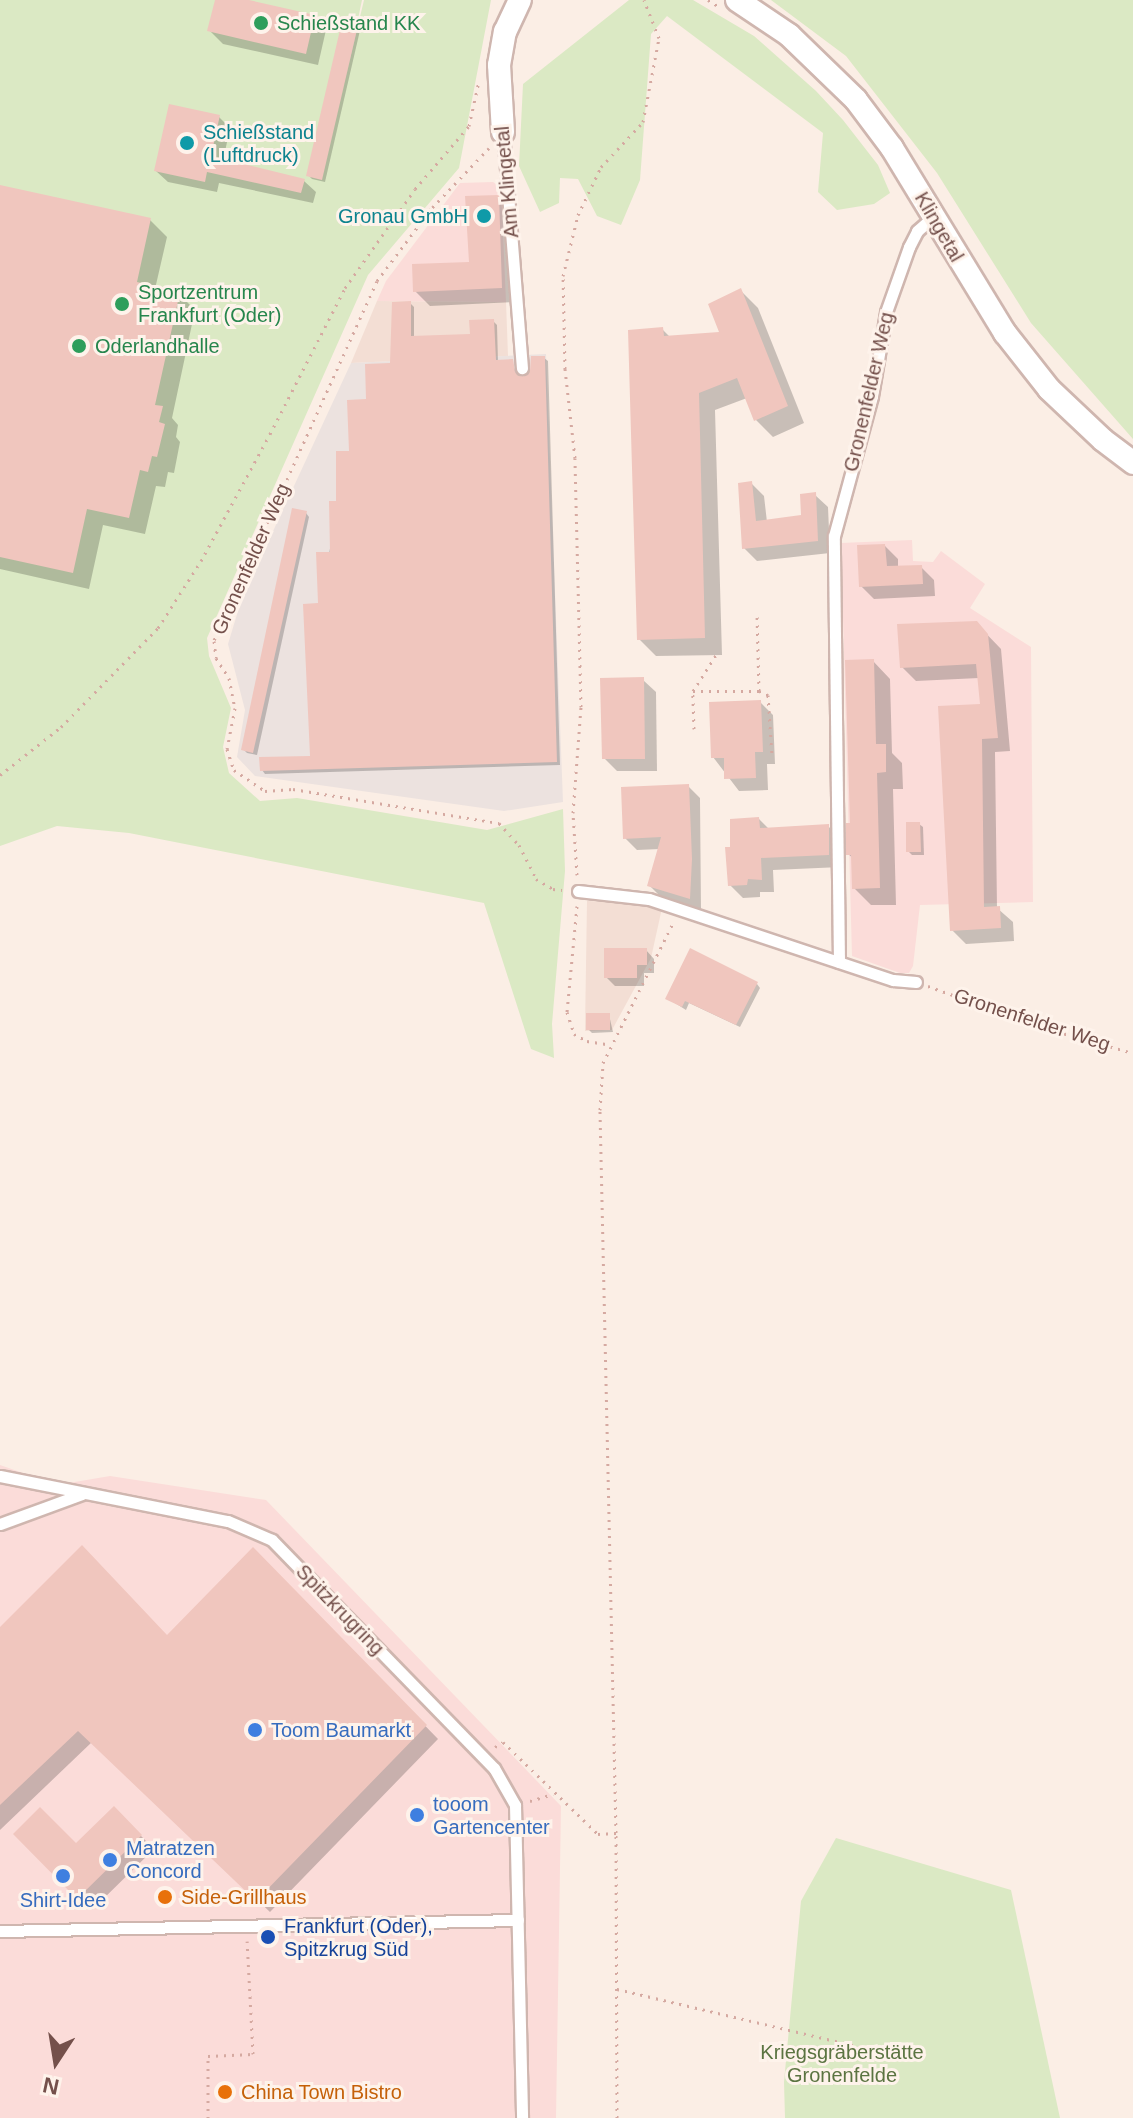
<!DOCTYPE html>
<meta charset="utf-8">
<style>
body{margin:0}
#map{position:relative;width:1133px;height:2118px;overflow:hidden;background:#fbeee5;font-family:Helvetica,sans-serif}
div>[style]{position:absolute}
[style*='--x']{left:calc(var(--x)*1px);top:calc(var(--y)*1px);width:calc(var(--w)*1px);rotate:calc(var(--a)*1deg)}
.residential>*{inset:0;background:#f3ded4}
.commercial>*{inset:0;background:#fbdcd9}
.industrial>*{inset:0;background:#ece2df}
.green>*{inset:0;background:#dbe9c4}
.shadow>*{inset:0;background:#0003}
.building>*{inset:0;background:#f0c6be}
.path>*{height:3px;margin-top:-1.5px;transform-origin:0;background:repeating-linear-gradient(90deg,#d5a9a1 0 2px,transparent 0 8px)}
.roads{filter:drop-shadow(2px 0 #cfb6af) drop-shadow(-2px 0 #cfb6af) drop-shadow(0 2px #cfb6af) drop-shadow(0 -2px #cfb6af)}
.service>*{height:11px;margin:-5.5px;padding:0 5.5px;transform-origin:5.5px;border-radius:5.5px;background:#fff}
.minor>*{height:22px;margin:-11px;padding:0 11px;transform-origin:11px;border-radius:11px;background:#fff}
.dots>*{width:22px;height:22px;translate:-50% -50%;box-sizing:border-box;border:4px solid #fef3eb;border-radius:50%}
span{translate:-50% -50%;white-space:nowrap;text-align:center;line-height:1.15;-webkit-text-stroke:6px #fef3eb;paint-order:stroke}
.leisure-label{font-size:20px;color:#27864d}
.left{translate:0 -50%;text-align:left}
.culture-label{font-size:20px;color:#0d838f}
.right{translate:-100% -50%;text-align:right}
.street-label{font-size:20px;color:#74504b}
.shop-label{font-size:20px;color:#366cbe}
.food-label{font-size:20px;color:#c56008}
.transit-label{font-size:20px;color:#164399}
.park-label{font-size:20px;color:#5b7441}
.north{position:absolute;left:16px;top:2022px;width:80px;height:80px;-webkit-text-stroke:6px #fef3eb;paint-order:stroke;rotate:192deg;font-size:22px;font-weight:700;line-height:32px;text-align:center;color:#74504b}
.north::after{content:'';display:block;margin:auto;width:28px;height:36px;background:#74504b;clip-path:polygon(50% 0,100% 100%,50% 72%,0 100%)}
</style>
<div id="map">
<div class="residential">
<div style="clip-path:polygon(377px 301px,506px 302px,508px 356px,351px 363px)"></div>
<div style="clip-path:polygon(587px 901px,635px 903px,662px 908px,651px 958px,612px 1030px,585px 1031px)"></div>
</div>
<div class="commercial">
<div style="clip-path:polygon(493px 182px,501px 188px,506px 302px,377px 301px,386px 281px,460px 183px)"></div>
<div style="clip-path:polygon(912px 540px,913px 561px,933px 562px,941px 551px,985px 584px,970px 608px,1031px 647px,1033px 902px,920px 905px,913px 966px,909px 973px,900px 973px,852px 956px,841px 543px)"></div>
<div style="clip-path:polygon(0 1465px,57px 1485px,110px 1476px,266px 1500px,561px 1806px,556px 2118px,0 2118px)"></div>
</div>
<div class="industrial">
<div style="clip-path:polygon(546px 354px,563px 802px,504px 811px,255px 776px,237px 757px,245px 710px,228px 644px,242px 598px,351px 363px)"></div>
</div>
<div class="green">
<div style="clip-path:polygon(0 0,362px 0,346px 76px,364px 0,491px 0,459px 168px,368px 275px,207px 638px,209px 656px,231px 708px,223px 747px,229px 773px,260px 801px,297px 798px,487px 830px,563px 809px,565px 871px,552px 1024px,554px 1058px,531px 1049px,484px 903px,129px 833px,57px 826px,0 846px)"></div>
<div style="clip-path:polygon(629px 0,693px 0,754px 36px,816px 91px,843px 120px,878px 165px,890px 193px,874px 204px,837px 210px,818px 192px,823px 133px,667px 16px,651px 34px,640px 180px,621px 225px,597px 216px,578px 179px,560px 178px,559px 203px,540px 212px,519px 166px,523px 84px)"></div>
<div style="clip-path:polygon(771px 0,1133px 0,1133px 439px,1031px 323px,937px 173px,846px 56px)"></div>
<div style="clip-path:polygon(836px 1838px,1011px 1890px,1060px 2118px,785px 2118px,784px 2082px,801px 1901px)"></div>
</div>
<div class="shadow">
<div style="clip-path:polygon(217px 0,240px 0,314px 17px,326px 30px,318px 65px,223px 44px,210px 31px)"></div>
<div style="clip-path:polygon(358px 22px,361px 26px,325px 182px,312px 179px,308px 175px)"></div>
<div style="clip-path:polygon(219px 117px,230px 128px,223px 161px,304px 181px,316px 192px,313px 203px,219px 183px,217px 192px,168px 182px,156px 171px)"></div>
<div style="clip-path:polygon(0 187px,150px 220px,167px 237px,155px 289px,179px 294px,195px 310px,172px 418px,178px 425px,176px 437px,180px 442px,174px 473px,168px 472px,165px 487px,156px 486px,145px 534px,103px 525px,89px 589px,0 569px)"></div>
<div style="clip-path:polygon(499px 197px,513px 211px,516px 302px,430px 306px,415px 291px,471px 264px)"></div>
<div style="clip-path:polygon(741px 291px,758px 308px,804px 423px,773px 437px,756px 420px,747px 398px,715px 410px,722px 655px,656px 656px,639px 639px,662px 329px,671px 338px,722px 334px)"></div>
<div style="clip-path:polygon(410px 303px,414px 307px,414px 338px,472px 336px,493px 321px,497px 325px,498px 362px,512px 361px,518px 379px,531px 374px,544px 358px,548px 361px,560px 765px,265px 774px,262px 770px,312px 758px,320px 605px,338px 503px,368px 401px,392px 365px)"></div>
<div style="clip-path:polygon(751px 483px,764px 496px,767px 522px,803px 517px,815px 495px,828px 507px,830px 553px,757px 561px,744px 548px)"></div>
<div style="clip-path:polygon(306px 513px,309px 517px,257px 755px,247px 753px,243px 749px)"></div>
<div style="clip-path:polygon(885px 546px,898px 559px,898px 568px,921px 567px,934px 580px,935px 596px,874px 599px,861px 586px)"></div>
<div style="clip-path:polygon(976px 623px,1001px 649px,1010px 751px,995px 752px,997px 908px,1013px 922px,1014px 941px,966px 944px,952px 930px,982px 706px,979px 678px,916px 681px,902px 667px)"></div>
<div style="clip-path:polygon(873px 661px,890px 679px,892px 753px,902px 763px,903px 789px,893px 789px,896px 905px,871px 905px,854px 888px,853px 858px,848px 854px)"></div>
<div style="clip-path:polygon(643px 680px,656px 692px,657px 771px,617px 771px,604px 758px)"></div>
<div style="clip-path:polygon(760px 702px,773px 715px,775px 764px,767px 764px,768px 790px,739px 791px,713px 757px)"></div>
<div style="clip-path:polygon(688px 786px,700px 798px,701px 910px,661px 897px,649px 885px,660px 849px,637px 850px,625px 838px)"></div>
<div style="clip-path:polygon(759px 819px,769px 829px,828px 826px,841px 839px,841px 867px,773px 870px,774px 892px,760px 892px,760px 897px,743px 898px,730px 885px,732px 849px)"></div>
<div style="clip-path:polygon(919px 824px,923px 827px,924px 855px,912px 855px,908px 851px)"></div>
<div style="clip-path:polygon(646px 950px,654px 959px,654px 973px,644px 973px,644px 986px,615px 986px,606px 977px)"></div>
<div style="clip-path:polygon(757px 984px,760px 988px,740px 1027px,689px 1003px,686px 1010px,667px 998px)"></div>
<div style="clip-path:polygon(609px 1015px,613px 1032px,592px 1033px,588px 1029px)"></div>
<div style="clip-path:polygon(253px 1549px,438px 1739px,270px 1912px,92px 1742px,0 1830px,0 1629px,168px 1638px)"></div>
<div style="clip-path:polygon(114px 1809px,154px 1849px,92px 1910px,16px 1834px,76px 1846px)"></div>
</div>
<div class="building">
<div style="clip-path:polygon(215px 0,249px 0,315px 15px,306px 54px,207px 31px)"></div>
<div style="clip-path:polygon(343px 17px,359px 21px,322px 180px,306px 176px)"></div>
<div style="clip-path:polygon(169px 104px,220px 115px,211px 156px,305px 179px,301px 193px,207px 172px,205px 182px,154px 171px)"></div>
<div style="clip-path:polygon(0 185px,151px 218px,137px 282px,180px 292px,155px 405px,163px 406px,159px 422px,165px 424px,157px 457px,152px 456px,148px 472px,140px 470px,129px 518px,87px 509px,73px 573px,0 557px)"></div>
<div style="clip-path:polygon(499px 195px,502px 288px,413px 292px,412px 264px,469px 262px,465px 196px)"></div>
<div style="clip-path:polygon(741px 288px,788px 406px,754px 421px,737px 378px,699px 393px,705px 638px,637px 640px,628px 330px,663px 327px,664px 336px,719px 332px,708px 304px)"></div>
<div style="clip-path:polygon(411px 301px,411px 336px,470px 334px,469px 320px,494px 319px,496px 360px,513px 359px,515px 372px,522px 376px,530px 371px,531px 356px,545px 356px,557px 762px,260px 771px,259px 757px,310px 756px,303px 604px,318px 603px,316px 552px,330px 552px,329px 501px,336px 501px,336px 451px,349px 451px,347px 400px,366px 399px,365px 364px,390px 363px,392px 302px)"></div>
<div style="clip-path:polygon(752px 481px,756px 521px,801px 515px,800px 494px,816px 492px,818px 541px,742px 549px,738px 483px)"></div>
<div style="clip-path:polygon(292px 508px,307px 511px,253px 753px,241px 750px)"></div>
<div style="clip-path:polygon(885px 544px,887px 566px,922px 565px,923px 584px,859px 587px,857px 545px)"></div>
<div style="clip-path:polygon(977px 621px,988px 634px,998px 738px,982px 739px,984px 907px,1000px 906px,1001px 928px,950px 931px,938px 706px,980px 704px,976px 664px,900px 668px,897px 624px)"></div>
<div style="clip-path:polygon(874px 659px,876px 744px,886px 744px,886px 772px,877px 773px,880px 888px,852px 889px,851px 855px,846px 855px,846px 823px,850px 823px,845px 660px)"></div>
<div style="clip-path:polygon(644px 677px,645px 759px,602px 759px,600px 678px)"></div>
<div style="clip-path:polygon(761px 700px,763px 752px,755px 752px,756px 778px,724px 779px,724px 758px,711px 758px,709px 702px)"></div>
<div style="clip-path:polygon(689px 784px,692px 859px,690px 899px,647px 886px,661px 837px,623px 839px,621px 787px)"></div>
<div style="clip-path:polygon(759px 817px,760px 828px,829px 824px,829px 855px,761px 858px,762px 880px,748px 879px,747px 885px,728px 886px,725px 847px,730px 847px,730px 819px)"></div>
<div style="clip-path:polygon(906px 822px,920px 822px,921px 852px,906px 852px)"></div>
<div style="clip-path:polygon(604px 948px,647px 948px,647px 965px,637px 965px,637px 978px,604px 978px)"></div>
<div style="clip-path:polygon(690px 948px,758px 982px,736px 1025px,685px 1001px,682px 1007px,665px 999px)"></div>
<div style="clip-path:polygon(586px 1013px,610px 1013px,610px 1030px,586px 1030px)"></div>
<div style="clip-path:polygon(82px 1545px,167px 1635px,253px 1547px,427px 1725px,256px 1901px,78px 1731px,0 1805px,0 1627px)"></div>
<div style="clip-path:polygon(114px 1806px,142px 1835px,77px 1899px,13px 1834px,40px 1807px,76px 1843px)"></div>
</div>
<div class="path">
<div style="--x:708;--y:0;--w:12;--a:31"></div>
<div style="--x:489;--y:148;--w:84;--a:133.6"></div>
<div style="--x:431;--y:209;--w:90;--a:126.9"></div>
<div style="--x:377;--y:281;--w:395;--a:114.4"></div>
<div style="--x:214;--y:641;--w:17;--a:83"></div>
<div style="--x:216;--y:658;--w:24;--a:57"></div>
<div style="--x:229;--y:678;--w:31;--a:79"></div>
<div style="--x:235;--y:708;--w:42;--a:101"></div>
<div style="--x:227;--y:749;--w:22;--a:72"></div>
<div style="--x:234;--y:770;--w:37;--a:34"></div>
<div style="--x:265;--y:791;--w:28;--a:-4"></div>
<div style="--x:293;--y:789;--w:209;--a:9.4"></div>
<div style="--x:499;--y:823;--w:30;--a:48"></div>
<div style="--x:519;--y:845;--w:38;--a:63"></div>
<div style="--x:536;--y:879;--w:20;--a:30"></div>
<div style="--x:553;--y:889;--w:9;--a:6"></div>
<div style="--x:693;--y:691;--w:66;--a:0"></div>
<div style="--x:759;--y:691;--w:75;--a:-91.5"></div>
<div style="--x:759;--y:691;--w:10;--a:24"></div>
<div style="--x:768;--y:695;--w:61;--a:86.2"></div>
<div style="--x:694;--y:729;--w:38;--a:-92"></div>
<div style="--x:693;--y:691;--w:43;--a:-57.4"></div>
<div style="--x:0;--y:775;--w:78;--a:-38.2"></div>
<div style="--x:61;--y:727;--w:139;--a:-45.6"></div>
<div style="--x:158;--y:628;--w:80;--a:-57.3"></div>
<div style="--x:201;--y:561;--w:145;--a:-61.5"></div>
<div style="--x:270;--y:434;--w:164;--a:-62.8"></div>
<div style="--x:345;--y:288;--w:121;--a:-54.7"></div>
<div style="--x:415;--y:189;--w:83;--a:-49.4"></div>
<div style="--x:469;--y:126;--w:46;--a:-77.5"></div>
<div style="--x:577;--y:875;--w:62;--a:-93.7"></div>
<div style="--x:573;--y:813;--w:106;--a:-85.7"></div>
<div style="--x:581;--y:707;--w:249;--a:-91.4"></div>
<div style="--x:575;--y:458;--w:90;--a:-96.4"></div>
<div style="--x:565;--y:369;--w:93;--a:-91.2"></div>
<div style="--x:563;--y:276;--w:63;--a:-76.2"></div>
<div style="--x:578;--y:215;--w:53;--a:-64.4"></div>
<div style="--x:601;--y:167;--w:62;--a:-47"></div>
<div style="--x:643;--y:122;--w:86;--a:-79.2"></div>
<div style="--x:659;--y:38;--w:41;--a:-111.5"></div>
<div style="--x:577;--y:906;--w:106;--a:95.4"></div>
<div style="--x:567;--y:1012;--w:23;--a:72"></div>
<div style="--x:574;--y:1034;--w:15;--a:28"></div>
<div style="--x:587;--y:1041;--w:24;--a:9"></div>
<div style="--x:928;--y:986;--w:120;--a:19.9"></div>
<div style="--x:1041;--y:1027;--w:96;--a:15.8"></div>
<div style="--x:495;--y:1747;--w:9;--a:-32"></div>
<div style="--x:503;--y:1742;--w:132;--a:44.1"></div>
<div style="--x:598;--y:1834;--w:18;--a:-3"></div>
<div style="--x:530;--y:1801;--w:24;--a:-17"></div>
<div style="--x:617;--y:1989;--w:271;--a:13.4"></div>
<div style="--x:208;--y:2118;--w:62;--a:-90"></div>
<div style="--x:208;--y:2056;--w:45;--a:-2.5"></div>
<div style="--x:253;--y:2054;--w:113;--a:-93"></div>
<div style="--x:617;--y:2118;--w:285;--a:-90.2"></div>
<div style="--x:616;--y:1833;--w:723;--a:-91.27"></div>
<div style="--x:600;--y:1110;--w:47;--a:-86.3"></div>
<div style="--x:603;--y:1063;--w:157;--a:-63.4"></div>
</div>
<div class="roads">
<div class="service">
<div style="--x:503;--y:132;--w:237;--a:85.4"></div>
<div style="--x:578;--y:891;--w:71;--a:6.4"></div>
<div style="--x:649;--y:899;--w:257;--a:18.4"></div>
<div style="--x:893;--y:980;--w:23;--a:5"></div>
<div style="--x:839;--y:962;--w:426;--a:-90.7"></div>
<div style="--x:834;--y:536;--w:145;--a:-74.8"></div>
<div style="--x:872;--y:396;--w:85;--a:-80.5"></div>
<div style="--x:886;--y:312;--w:69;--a:-70.5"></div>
<div style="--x:909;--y:247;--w:18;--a:-63"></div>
<div style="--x:917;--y:231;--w:23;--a:-41"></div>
<div style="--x:0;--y:1476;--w:232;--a:11.2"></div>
<div style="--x:228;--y:1521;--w:48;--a:23.4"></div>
<div style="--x:272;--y:1540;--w:318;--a:45.8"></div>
<div style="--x:494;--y:1768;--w:43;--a:60.4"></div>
<div style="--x:515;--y:1805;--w:313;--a:88.7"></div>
<div style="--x:0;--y:1524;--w:87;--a:-20.1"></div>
<div style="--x:0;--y:1931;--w:518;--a:-1.22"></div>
</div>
<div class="minor">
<div style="--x:737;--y:0;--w:63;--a:33.9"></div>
<div style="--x:789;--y:35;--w:93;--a:44.1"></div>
<div style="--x:856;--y:100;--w:60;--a:53.1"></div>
<div style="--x:892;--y:148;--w:217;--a:58.6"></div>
<div style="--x:1005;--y:333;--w:71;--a:51.8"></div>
<div style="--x:1049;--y:389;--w:74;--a:43.4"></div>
<div style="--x:1103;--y:440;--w:38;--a:37"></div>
<div style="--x:503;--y:132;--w:67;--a:-93.4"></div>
<div style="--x:499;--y:65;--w:34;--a:-80"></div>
<div style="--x:505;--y:32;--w:35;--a:-65"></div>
</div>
</div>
<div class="dots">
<div style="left:261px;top:23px;background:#2e9e5b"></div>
<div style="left:187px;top:143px;background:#0f9aa8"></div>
<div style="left:484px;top:216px;background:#0f9aa8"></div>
<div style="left:122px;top:304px;background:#2e9e5b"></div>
<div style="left:79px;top:346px;background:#2e9e5b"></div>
<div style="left:255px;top:1730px;background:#3f7fe0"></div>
<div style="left:417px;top:1815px;background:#3f7fe0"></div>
<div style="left:110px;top:1860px;background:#3f7fe0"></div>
<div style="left:63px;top:1876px;background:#3f7fe0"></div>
<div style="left:165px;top:1897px;background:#e8710a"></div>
<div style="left:268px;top:1937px;background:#1a4fb4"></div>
<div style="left:225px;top:2092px;background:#e8710a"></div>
</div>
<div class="leisure-label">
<span class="left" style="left:277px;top:23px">Schießstand KK</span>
<span class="left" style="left:138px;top:304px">Sportzentrum<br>Frankfurt (Oder)</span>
<span class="left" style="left:95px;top:346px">Oderlandhalle</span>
</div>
<div class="culture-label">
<span class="left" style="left:203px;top:144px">Schießstand<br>(Luftdruck)</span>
<span class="right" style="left:468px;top:216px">Gronau GmbH</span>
</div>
<div class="street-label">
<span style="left:507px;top:182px;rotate:-95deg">Am Klingetal</span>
<span style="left:939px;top:227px;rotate:60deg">Klingetal</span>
<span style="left:869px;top:392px;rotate:-77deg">Gronenfelder Weg</span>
<span style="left:251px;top:559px;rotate:-66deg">Gronenfelder Weg</span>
<span style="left:1032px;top:1020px;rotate:18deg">Gronenfelder Weg</span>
<span style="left:340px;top:1610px;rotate:46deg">Spitzkrugring</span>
</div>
<div class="shop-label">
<span class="left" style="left:271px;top:1730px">Toom Baumarkt</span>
<span class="left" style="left:433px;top:1816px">tooom<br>Gartencenter</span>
<span class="left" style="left:126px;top:1860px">Matratzen<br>Concord</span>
<span style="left:63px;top:1900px">Shirt-Idee</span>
</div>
<div class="food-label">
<span class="left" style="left:181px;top:1897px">Side-Grillhaus</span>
<span class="left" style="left:241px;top:2092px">China Town Bistro</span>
</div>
<div class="transit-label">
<span class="left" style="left:284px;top:1938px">Frankfurt (Oder),<br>Spitzkrug Süd</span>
</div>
<div class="park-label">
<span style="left:842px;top:2064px">Kriegsgräberstätte<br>Gronenfelde</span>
</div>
<div class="north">N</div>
</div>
